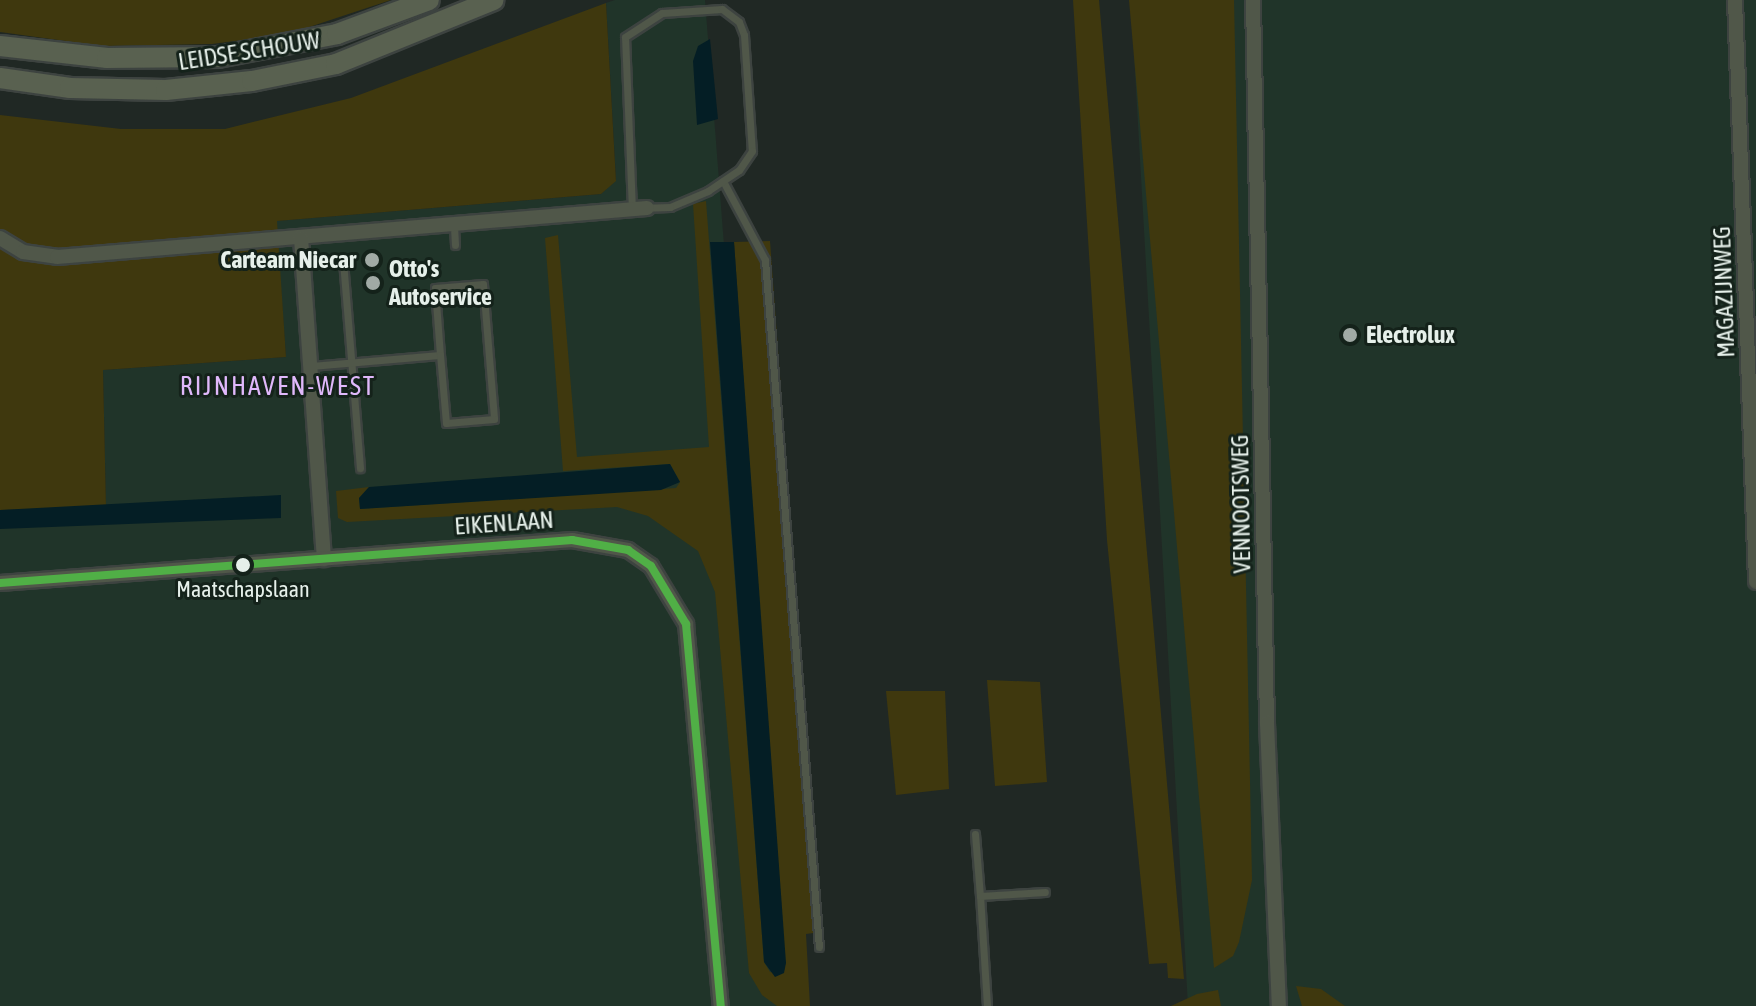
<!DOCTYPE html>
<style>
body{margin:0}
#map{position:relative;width:1756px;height:1006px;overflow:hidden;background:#202824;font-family:"Asap Condensed",sans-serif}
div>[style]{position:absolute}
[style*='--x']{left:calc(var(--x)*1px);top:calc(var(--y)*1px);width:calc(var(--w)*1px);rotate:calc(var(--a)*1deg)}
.built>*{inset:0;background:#203429}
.green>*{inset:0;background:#3f380e}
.water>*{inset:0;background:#041e25}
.roads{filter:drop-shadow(2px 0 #3d4340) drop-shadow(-2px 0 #3d4340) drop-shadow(0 2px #3d4340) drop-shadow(0 -2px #3d4340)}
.lane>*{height:7px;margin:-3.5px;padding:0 3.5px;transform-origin:3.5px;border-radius:3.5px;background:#505749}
.street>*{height:14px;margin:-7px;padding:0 7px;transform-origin:7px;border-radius:7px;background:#505749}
.secondary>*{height:20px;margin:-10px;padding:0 10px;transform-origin:10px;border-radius:10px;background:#596150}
.bus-1>*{height:8px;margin:-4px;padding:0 4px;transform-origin:4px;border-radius:4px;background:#50af46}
.dots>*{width:22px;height:22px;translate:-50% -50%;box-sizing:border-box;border:4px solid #14221a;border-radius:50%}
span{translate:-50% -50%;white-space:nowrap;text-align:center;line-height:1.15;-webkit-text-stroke:6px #14221a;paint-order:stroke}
.bus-label{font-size:22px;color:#e6f0ea}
.street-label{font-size:24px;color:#e6f0ea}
.poi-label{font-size:24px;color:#e6f0ea;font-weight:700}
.right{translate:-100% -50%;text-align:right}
.left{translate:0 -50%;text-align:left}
.neighbourhood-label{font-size:26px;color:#e0b8fb;letter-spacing:2px}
</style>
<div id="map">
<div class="built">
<div style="clip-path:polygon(615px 0,705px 0,783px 1006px,0 1006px,0 512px,106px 507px,103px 370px,286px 357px,276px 221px,601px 194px,616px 180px,606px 3px)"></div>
<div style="clip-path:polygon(1131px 0,1756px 0,1756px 1006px,1188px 1006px)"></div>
</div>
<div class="green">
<div style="clip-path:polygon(0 0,391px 0,288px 34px,212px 44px,102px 46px,0 32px)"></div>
<div style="clip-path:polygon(1073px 0,1099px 0,1184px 979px,1168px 978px,1167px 963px,1149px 964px,1107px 540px)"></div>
<div style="clip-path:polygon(1129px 0,1234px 0,1252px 880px,1239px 942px,1233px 956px,1214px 968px)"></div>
<div style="clip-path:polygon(606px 3px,616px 181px,601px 194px,277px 221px,286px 357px,103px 370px,106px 507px,0 510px,0 115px,121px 129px,225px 129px,351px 98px)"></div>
<div style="clip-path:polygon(706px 201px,764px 962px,770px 972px,784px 973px,734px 242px,770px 241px,821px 932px,806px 934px,810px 1006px,777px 1006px,762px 995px,749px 973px,715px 592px,698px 551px,648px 516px,617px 507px,347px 522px,338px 518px,336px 491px,369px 487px,359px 498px,360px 509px,676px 488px,680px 482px,670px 464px,563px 471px,545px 238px,558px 235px,577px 457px,709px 447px,693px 204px)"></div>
<div style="clip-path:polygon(987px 680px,1040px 682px,1047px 782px,995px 786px)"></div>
<div style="clip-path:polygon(945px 691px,949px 789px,896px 795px,886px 691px)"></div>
<div style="clip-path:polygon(1296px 986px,1321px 989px,1345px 1006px,1302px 1006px)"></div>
<div style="clip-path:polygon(1218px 990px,1221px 1006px,1171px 1006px,1197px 994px)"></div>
</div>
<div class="water">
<div style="clip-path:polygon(710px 39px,718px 119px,697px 125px,693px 61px,698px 46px)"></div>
<div style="clip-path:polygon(710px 242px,734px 242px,786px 963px,784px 973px,775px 977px,764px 962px)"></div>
<div style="clip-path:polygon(670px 464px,680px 482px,661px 490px,360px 509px,359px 498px,369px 487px)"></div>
<div style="clip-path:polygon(281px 495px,281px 518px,0 529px,0 510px)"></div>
</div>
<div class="roads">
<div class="lane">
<div style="--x:723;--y:181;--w:89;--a:62"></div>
<div style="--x:765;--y:260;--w:689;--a:85.51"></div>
<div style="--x:632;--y:210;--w:173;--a:-92.3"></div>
<div style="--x:625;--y:37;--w:44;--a:-33"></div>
<div style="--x:662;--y:13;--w:60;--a:-3.8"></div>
<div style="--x:722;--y:9;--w:21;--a:37"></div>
<div style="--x:739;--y:22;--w:14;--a:69"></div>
<div style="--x:744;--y:35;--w:116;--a:86.1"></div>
<div style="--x:752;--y:151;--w:23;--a:124"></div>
<div style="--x:739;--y:170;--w:37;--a:146"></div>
<div style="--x:708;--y:191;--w:41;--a:157.2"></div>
<div style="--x:670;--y:207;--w:23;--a:178"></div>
<div style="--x:454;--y:226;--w:19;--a:87"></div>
<div style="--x:343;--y:261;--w:208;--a:85.3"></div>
<div style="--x:311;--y:366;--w:129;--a:-4.9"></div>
<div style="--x:440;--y:355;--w:67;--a:-94.3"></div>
<div style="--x:435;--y:288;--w:48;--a:-4.8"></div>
<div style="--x:483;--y:284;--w:135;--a:85.3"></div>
<div style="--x:494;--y:419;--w:48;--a:175.2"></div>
<div style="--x:446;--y:423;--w:68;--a:-95"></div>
<div style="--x:975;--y:834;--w:62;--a:85.4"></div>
<div style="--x:987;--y:1006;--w:110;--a:-93.6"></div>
<div style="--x:980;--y:896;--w:65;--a:-3.5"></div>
</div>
<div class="street">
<div style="--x:1253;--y:0;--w:723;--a:88.89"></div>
<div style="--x:1267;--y:723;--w:283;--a:87.6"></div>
<div style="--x:1735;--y:0;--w:582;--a:87.93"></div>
<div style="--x:0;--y:238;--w:27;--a:31"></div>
<div style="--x:23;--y:252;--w:34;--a:8"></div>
<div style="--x:57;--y:257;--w:592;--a:-4.75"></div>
<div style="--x:301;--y:238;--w:322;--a:85.9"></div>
<div style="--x:0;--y:583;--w:574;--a:-4.3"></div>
<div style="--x:572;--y:540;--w:57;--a:10.1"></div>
<div style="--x:628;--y:550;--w:28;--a:35"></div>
<div style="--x:651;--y:566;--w:68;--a:58.9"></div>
<div style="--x:686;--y:624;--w:384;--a:84.8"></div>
</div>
<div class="secondary">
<div style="--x:0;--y:46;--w:108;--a:6.4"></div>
<div style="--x:107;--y:58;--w:111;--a:-0.5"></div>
<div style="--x:218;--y:57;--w:121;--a:-10.9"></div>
<div style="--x:337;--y:34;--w:98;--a:-20.3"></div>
<div style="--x:0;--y:78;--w:71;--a:8.1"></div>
<div style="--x:70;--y:88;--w:96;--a:1.2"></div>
<div style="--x:166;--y:90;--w:86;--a:-6"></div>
<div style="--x:252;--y:81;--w:86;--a:-11.4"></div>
<div style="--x:336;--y:64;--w:170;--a:-22.1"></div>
</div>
</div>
<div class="bus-1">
<div style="--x:0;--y:583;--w:574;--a:-4.3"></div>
<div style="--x:572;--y:540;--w:57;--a:10.1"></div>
<div style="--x:628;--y:550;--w:28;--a:35"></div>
<div style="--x:651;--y:566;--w:68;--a:58.9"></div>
<div style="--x:686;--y:624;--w:384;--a:84.8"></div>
</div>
<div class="dots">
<div style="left:372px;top:260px;background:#a1aaa5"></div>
<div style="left:373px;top:283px;background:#a1aaa5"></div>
<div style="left:1350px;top:335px;background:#a1aaa5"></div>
<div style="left:243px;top:565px;background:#e6f0ea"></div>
</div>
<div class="bus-label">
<span style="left:243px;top:590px">Maatschapslaan</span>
</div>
<div class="street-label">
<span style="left:249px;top:51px;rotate:-9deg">LEIDSE SCHOUW</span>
<span style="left:1724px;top:292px;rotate:-92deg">MAGAZIJNWEG</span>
<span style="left:1241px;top:504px;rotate:-91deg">VENNOOTSWEG</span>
<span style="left:504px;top:523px;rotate:-4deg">EIKENLAAN</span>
</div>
<div class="poi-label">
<span class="right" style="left:356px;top:260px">Carteam Niecar</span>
<span class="left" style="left:389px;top:283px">Otto's<br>Autoservice</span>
<span class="left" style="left:1366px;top:335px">Electrolux</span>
</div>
<div class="neighbourhood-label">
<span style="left:278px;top:387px">RIJNHAVEN-WEST</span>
</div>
</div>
